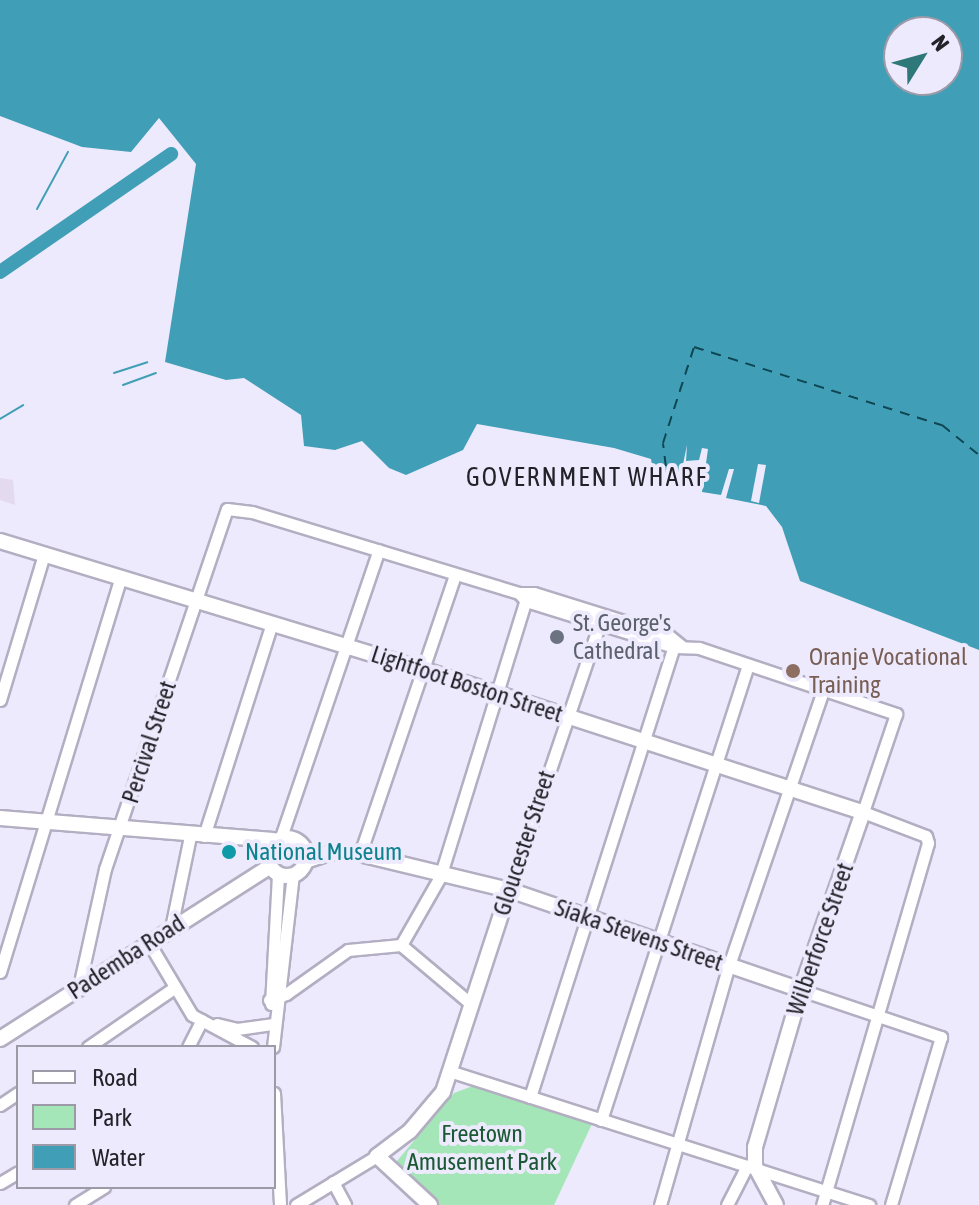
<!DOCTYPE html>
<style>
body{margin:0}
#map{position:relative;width:979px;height:1205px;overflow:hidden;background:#eeeafd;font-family:"Asap Condensed",sans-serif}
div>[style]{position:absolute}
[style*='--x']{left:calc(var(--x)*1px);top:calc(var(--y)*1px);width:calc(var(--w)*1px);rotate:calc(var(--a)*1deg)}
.medical>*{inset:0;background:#e4daef}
.green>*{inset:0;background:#a4e6b8}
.water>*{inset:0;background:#409fb6}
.pier>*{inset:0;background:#eeeafd}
.stream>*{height:2px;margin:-1px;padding:0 1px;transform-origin:1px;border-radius:1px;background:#409fb6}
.river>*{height:14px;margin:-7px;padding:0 7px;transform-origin:7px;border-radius:7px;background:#409fb6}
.ferry>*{height:2px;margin-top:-1px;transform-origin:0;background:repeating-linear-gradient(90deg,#0e4653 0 10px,transparent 0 18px)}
.roads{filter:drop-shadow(2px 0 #b3aec1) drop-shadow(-2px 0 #b3aec1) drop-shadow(0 2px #b3aec1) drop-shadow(0 -2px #b3aec1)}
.minor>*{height:11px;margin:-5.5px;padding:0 5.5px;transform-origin:5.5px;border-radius:5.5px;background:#fff}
.major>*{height:14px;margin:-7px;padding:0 7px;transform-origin:7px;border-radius:7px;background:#fff}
.major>.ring{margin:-7px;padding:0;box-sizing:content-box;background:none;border:14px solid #fff;border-radius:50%}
.dots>*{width:22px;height:22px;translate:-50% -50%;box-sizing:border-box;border:4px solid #eeeafd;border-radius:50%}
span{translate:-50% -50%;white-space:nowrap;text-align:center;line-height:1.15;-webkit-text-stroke:8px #eeeafd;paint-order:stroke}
.worship-label{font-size:24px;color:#5b616d}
.left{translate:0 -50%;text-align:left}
.education-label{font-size:24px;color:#785e54}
.street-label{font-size:24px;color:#242229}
.culture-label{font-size:24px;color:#0d838f}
.park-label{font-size:24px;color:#1b5934}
.neighbourhood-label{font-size:26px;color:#242229;letter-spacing:2px}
.legend{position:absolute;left:16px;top:1045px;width:260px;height:144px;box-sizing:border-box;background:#eeeafd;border:2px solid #9d9aa8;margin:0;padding:10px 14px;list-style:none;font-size:24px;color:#242229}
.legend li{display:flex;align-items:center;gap:16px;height:40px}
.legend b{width:40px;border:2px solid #9d9aa8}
.north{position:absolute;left:883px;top:16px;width:80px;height:80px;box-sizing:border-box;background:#eeeafd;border:2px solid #9d9aa8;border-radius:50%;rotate:53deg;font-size:22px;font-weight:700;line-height:32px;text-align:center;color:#242229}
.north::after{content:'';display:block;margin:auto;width:28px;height:36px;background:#2e787a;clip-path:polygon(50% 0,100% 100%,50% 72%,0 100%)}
</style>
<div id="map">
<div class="medical">
<div style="clip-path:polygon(0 478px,13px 480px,15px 505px,0 500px)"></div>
</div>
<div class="green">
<div style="clip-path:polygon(478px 1084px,592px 1124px,554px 1205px,439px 1205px,392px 1167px,454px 1093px)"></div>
</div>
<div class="water">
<div style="clip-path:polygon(evenodd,0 0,979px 0,979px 650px,800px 581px,782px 527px,766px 506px,726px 498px,734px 469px,729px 469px,721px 495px,702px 492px,708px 449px,702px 448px,699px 460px,686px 461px,687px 445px,681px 474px,685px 489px,655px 482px,651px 459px,614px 448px,477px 424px,463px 450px,406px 475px,389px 468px,362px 441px,335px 450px,304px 446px,301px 415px,244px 378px,226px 380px,165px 362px,196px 164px,159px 118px,131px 152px,82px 147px,0 116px,0 0,899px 32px,947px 32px,947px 80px,899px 80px,899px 32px)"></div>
</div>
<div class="pier">
<div style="clip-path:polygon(758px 464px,766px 465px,759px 503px,751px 501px)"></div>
</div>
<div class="stream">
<div style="--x:37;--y:209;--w:65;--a:-61.5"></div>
<div style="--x:114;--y:373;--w:35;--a:-18"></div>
<div style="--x:123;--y:385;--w:35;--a:-20"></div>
<div style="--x:0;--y:419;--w:27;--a:-31"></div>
</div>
<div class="river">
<div style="--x:0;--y:272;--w:208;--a:-34.6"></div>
</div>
<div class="ferry">
<div style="--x:668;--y:484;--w:41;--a:-97"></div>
<div style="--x:663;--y:443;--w:101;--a:-72.1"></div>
<div style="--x:694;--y:347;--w:260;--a:17.5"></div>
<div style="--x:942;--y:425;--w:48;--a:39"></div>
</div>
<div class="roads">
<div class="minor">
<div style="--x:519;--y:593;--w:11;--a:49"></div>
<div style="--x:526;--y:601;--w:155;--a:17.3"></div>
<div style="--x:674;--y:647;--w:25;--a:2"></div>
<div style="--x:699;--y:648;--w:208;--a:18.5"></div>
<div style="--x:896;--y:714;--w:103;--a:108.6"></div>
<div style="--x:863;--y:812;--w:67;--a:20.9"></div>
<div style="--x:926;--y:836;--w:7;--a:74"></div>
<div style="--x:928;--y:843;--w:377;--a:106.3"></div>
<div style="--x:0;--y:700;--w:152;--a:-73.2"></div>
<div style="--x:204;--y:836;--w:224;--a:-72.3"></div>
<div style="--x:280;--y:840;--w:306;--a:-71.2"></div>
<div style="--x:360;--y:854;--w:295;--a:-71.2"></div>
<div style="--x:509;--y:890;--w:285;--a:-71.2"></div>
<div style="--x:171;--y:928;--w:94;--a:-78.3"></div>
<div style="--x:149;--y:943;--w:84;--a:59.2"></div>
<div style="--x:192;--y:1015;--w:68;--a:28.1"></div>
<div style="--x:401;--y:945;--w:78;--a:-60.2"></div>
<div style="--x:440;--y:877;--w:294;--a:-72.8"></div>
<div style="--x:401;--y:945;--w:92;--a:40.1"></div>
<div style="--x:0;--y:972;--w:413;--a:-73"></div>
<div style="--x:79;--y:987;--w:121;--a:-77.6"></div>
<div style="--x:105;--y:869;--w:380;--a:-71.3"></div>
<div style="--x:227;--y:509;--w:25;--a:7"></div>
<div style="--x:252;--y:512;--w:279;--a:16.9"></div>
<div style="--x:519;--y:593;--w:15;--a:0"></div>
<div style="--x:534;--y:593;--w:140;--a:17.4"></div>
<div style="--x:668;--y:635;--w:19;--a:39"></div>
<div style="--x:801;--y:990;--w:148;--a:18.6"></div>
<div style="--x:941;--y:1037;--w:175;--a:106.6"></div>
<div style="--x:269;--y:1000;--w:18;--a:-19"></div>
<div style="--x:286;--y:994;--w:76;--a:-35.4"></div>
<div style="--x:348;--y:950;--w:53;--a:-5.4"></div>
<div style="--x:271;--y:1004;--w:130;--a:-86.9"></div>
<div style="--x:217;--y:1024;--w:21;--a:14"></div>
<div style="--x:237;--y:1029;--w:37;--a:-8"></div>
<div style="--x:88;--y:1047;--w:104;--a:-34.5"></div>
<div style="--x:188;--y:1047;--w:30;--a:-63"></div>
<div style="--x:273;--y:1047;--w:173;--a:-83.4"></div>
<div style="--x:452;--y:1072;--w:438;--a:17.7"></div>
<div style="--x:274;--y:1093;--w:112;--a:86.9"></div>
<div style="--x:530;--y:1097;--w:477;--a:-72.3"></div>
<div style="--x:0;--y:1105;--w:22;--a:-34"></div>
<div style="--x:601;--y:1120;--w:478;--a:-72.1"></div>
<div style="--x:333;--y:1182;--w:26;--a:62"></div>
<div style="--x:0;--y:1183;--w:21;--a:-31"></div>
<div style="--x:75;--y:1205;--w:34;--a:-32"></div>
<div style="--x:296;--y:1205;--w:95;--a:-31.2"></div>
<div style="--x:660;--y:1205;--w:250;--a:-74"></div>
<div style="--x:729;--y:965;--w:293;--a:-71.1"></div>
<div style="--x:727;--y:1205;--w:44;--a:-62.9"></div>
</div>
<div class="major">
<div style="--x:0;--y:541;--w:441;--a:16.9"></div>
<div style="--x:422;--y:669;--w:464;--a:18"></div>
<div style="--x:863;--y:812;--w:188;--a:109.2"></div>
<div style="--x:801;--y:990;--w:164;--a:106.3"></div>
<div style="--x:755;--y:1147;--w:19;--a:90"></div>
<div style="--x:755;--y:1166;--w:44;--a:61.7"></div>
<div style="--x:0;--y:818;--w:274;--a:4.6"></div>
<div class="ring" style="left:268px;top:838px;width:24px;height:24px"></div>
<div style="--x:306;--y:861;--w:28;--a:-19"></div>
<div style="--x:332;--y:852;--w:28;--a:4"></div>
<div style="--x:360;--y:854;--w:153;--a:13.6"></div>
<div style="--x:509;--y:890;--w:309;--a:18.9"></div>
<div style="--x:0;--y:1039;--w:321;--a:-32.6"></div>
<div style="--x:430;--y:1205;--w:72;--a:-137.2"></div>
<div style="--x:377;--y:1156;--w:41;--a:-37.1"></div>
<div style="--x:410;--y:1131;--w:51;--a:-49.8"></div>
<div style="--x:443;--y:1092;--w:213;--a:-71.9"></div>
</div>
</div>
<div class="dots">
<div style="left:557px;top:637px;background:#6b7280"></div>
<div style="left:793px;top:671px;background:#8d6e63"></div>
<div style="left:229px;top:852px;background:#0f9aa8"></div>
</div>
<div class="worship-label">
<span class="left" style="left:573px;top:637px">St. George's<br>Cathedral</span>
</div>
<div class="education-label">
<span class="left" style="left:809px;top:671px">Oranje Vocational<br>Training</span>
</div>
<div class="street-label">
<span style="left:467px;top:684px;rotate:18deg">Lightfoot Boston Street</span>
<span style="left:149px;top:742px;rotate:-72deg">Percival Street</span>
<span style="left:524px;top:843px;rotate:-72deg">Gloucester Street</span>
<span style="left:639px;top:935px;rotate:19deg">Siaka Stevens Street</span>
<span style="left:820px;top:939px;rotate:-71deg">Wilberforce Street</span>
<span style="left:126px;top:957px;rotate:-33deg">Pademba Road</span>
</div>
<div class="culture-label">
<span class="left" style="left:245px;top:852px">National Museum</span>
</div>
<div class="park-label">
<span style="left:482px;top:1148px">Freetown<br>Amusement Park</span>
</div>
<div class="neighbourhood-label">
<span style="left:587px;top:478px">GOVERNMENT WHARF</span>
</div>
<ul class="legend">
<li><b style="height:10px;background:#fff"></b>Road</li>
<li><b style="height:22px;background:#a4e6b8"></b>Park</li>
<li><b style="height:22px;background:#409fb6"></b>Water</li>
</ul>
<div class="north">N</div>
</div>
